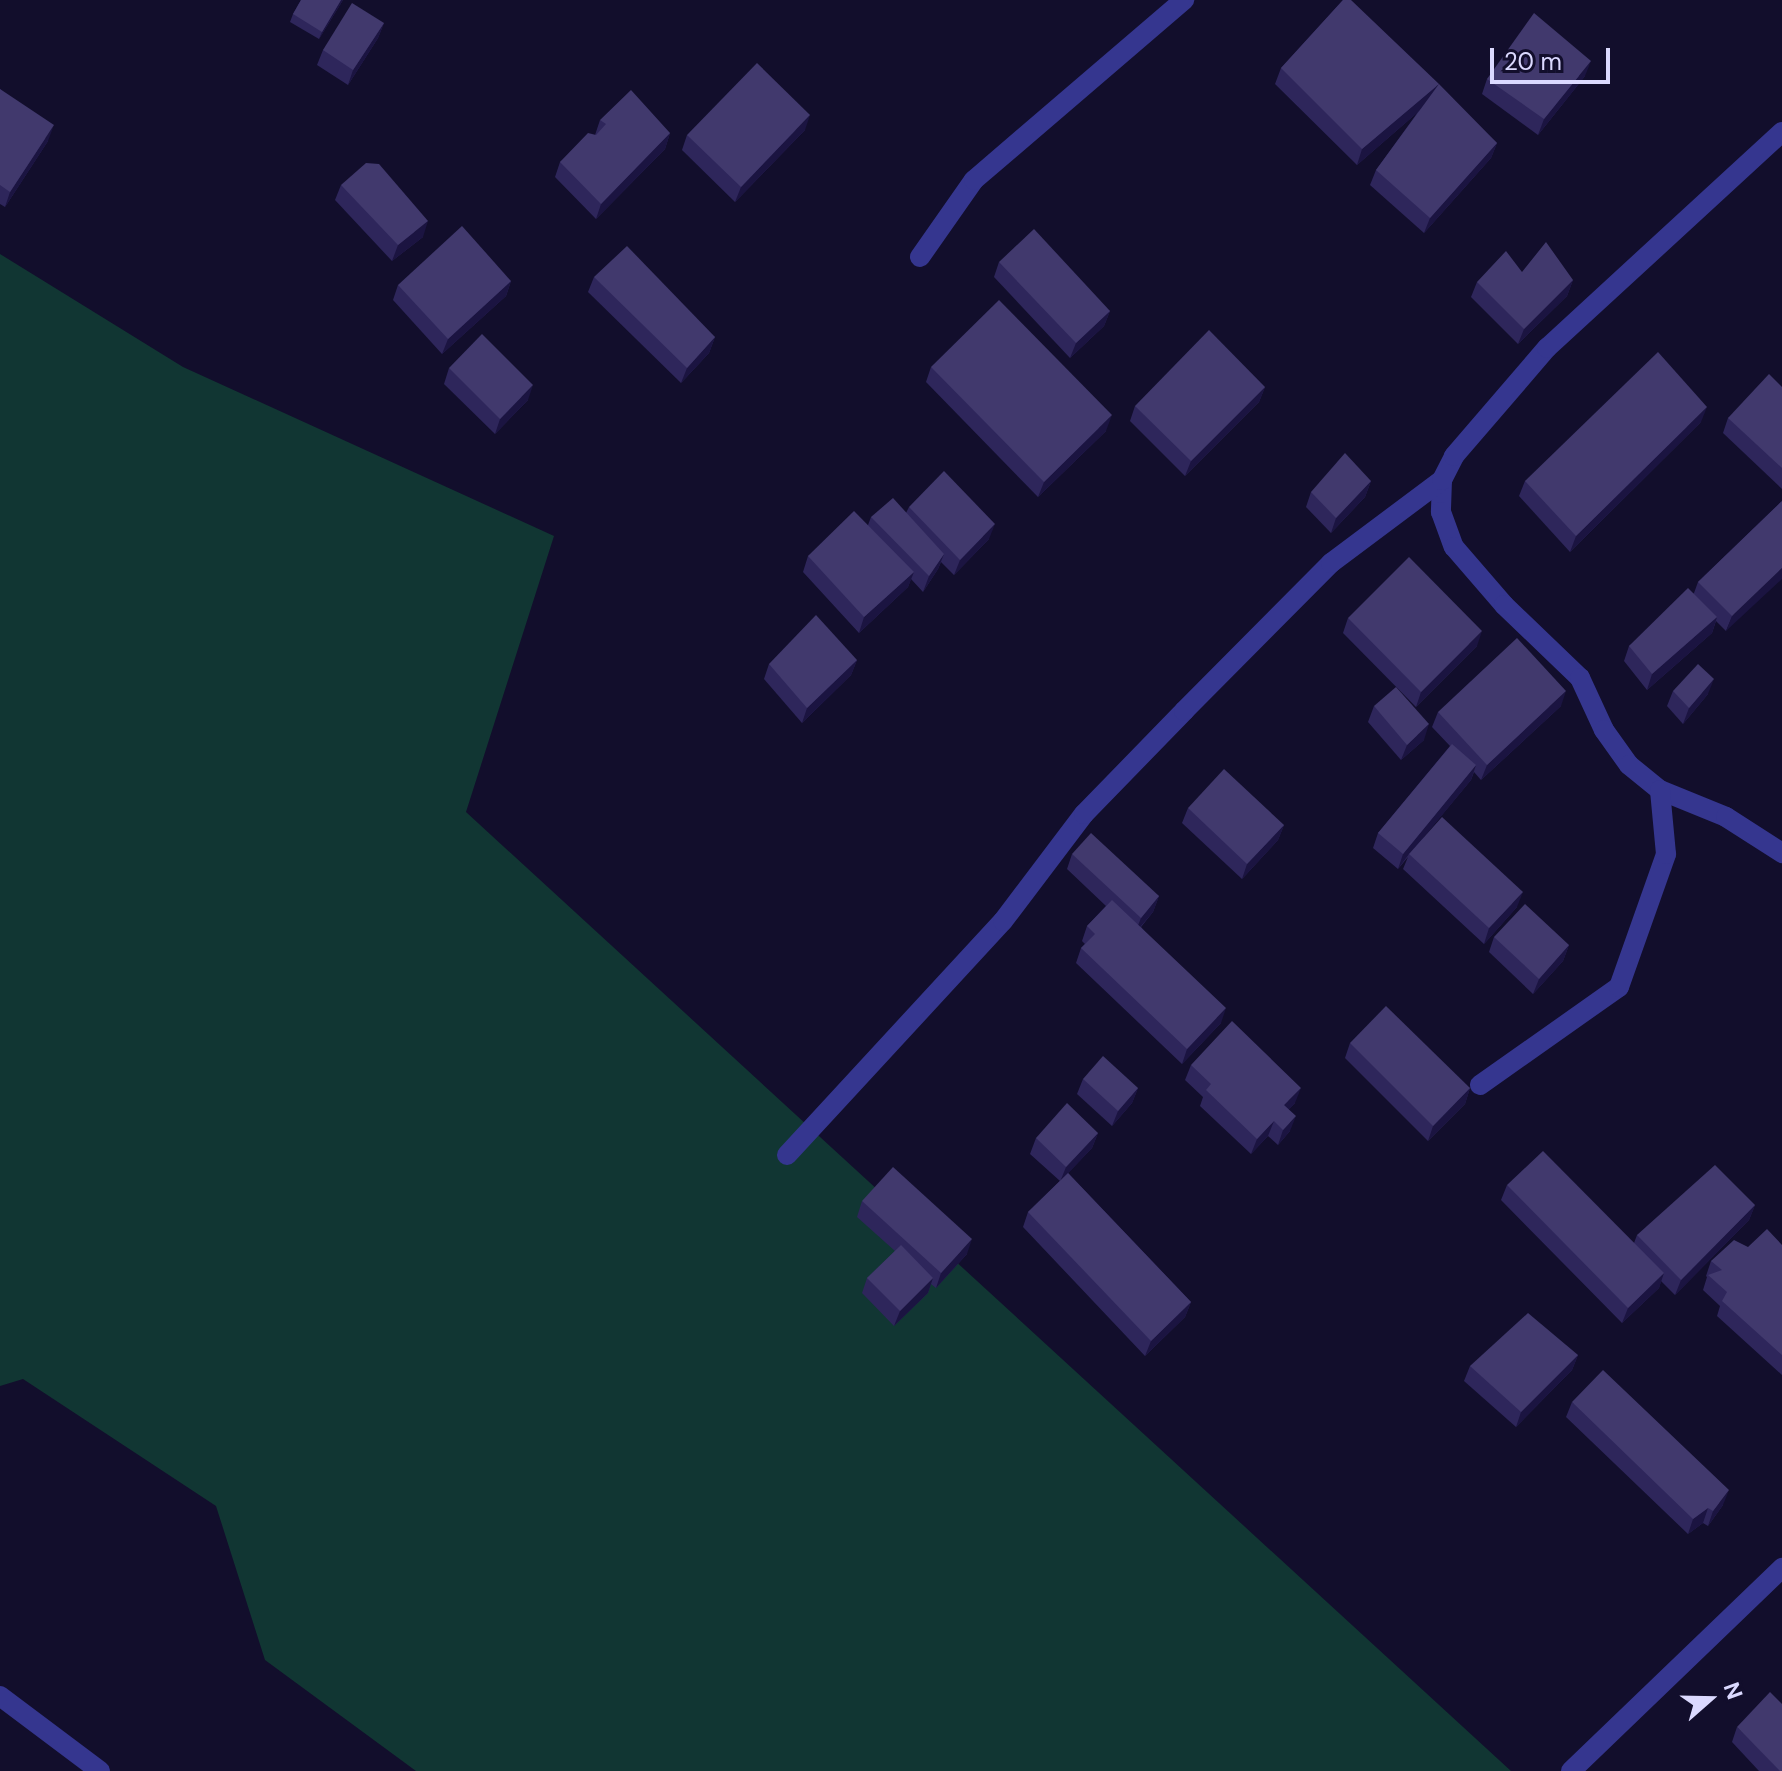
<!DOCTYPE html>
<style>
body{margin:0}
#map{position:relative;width:1782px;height:1771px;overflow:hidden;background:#120e2c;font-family:"DM Sans",sans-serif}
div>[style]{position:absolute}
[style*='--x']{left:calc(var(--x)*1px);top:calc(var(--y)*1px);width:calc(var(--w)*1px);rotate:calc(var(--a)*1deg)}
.green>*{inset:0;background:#113633}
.minor>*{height:20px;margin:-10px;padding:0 10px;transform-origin:10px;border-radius:10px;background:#35368f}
.wall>*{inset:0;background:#2e265b}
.shaded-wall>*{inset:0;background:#1b1441}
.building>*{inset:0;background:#41396d}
span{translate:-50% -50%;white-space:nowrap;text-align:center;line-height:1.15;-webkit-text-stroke:7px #120e2c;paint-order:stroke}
.north{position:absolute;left:1670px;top:1659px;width:80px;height:80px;-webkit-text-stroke:6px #120e2c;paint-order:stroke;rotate:70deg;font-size:22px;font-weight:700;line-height:32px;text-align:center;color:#dbd9ff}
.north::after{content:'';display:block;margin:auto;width:28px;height:36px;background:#dbd9ff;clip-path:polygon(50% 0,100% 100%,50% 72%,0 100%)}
.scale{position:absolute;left:1490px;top:48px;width:120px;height:36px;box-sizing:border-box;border:4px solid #dbd9ff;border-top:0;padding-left:10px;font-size:24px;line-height:28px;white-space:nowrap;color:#dbd9ff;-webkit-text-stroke:6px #120e2c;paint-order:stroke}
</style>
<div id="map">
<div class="green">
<div style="clip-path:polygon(0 254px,183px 367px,554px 536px,466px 812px,1511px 1771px,416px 1771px,265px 1660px,216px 1506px,23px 1379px,0 1386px)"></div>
</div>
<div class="minor">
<div style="--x:920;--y:257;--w:94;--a:-55"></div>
<div style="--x:974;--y:180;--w:277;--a:-40.6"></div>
<div style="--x:1442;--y:480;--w:32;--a:92"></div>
<div style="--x:1441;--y:512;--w:37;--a:70"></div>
<div style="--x:1454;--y:547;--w:77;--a:49.2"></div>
<div style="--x:1504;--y:605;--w:105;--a:43.8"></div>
<div style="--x:1580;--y:678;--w:57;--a:65.2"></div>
<div style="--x:1604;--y:730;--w:43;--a:54.5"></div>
<div style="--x:1629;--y:765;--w:40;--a:39"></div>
<div style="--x:1660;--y:790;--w:71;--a:22.2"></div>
<div style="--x:1726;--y:817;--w:67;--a:32.7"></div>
<div style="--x:1480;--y:1085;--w:170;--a:-35.2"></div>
<div style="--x:1619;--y:987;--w:141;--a:-70.5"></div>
<div style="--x:1666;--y:854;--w:64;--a:-95.4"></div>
<div style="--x:787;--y:1155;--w:318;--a:-47.3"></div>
<div style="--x:1003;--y:921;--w:134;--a:-52.9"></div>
<div style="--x:1084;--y:814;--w:144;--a:-45.8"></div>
<div style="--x:1184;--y:711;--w:209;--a:-45.2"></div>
<div style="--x:1331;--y:563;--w:139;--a:-36.8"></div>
<div style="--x:1442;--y:480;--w:27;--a:-63"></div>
<div style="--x:1454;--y:456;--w:143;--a:-49.3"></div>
<div style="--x:1547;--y:348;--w:319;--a:-42.6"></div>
<div style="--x:0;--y:1696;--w:125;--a:36.9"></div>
<div style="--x:1571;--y:1771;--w:293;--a:-43.9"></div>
</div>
<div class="wall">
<div style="clip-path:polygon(301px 0,343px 0,319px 39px,290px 22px,293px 14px)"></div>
<div style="clip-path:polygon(1343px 0,1497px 143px,1491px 158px,1424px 233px,1370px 185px,1376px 170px,1418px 112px,1357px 165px,1275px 84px,1281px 68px)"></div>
<div style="clip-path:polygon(384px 23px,378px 38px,348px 85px,317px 65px,323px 50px)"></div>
<div style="clip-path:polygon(1585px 76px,1538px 135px,1482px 94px,1487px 79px)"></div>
<div style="clip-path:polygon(0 89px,48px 141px,5px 207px,0 204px)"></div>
<div style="clip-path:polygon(600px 120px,670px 133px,665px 149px,596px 219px,555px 177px,560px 162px,595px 135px)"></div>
<div style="clip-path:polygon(805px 130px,735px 202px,682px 150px,687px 135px)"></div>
<div style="clip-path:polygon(341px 185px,423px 237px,392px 261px,335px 200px)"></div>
<div style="clip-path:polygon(999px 262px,1110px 311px,1104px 326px,1070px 358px,994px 277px)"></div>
<div style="clip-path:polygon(1522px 272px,1573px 280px,1567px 296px,1518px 344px,1471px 297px,1477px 282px)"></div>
<div style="clip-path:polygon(594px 277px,715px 337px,709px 353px,681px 383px,588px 292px)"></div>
<div style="clip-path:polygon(511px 281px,506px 296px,442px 354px,393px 300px,398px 285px)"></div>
<div style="clip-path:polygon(931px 367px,1106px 431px,1038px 497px,926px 382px)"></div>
<div style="clip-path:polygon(449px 368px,528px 400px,495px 434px,444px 384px)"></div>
<div style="clip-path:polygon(1265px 387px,1259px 402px,1185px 476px,1130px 421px,1135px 406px)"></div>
<div style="clip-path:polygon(1782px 387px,1782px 489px,1723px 433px,1728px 418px)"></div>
<div style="clip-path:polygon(1701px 422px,1570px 552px,1519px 496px,1525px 481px)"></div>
<div style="clip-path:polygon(1371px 481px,1365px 497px,1331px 533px,1306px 507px,1311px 492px)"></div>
<div style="clip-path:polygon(1782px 501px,1726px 631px,1716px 621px,1712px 633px,1647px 690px,1624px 661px,1629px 646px,1694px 593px,1698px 582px)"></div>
<div style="clip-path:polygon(909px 507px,989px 539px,954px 575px,941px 562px,938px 569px,923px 592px,911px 579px,908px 587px,859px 633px,803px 572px,808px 556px,868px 525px,871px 517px,906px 513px)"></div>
<div style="clip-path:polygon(1348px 618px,1477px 646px,1416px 707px,1343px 633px)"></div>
<div style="clip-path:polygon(857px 660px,851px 675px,802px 723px,764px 679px,769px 664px)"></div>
<div style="clip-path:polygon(1673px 691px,1708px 694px,1683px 724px,1667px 706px)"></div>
<div style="clip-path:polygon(1374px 706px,1424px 740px,1401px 760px,1368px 722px)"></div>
<div style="clip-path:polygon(1561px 706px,1481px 780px,1474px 772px,1471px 780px,1422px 839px,1517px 907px,1484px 944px,1403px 869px,1408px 857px,1398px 869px,1373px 848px,1378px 833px,1450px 746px,1432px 727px,1438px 712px)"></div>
<div style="clip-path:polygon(1188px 808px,1284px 825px,1278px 840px,1242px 879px,1182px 823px)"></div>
<div style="clip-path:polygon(1072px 854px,1159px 896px,1153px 912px,1141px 927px,1221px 1023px,1182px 1064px,1076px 963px,1081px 948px,1085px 944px,1082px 941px,1087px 926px,1106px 906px,1067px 869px)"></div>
<div style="clip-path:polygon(1494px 937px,1569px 945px,1563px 961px,1533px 994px,1489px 952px)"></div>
<div style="clip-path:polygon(1350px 1043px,1470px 1088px,1465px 1104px,1428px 1141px,1345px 1058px)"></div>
<div style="clip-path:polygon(1191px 1065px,1295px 1103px,1289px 1109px,1290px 1131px,1278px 1145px,1268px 1136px,1251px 1154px,1200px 1106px,1203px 1097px,1185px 1080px)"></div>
<div style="clip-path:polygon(1083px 1079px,1138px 1088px,1132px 1103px,1112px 1126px,1077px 1094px)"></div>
<div style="clip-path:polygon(1098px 1133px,1092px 1148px,1068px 1173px,1191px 1302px,1185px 1317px,1145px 1356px,1023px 1227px,1028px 1212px,1060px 1181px,1030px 1154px,1036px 1138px)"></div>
<div style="clip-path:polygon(1507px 1185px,1634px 1243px,1637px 1235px,1755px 1205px,1749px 1220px,1675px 1295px,1661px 1281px,1659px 1288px,1622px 1323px,1501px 1200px)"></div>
<div style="clip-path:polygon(862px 1201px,967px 1254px,936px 1288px,931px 1284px,928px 1293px,894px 1326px,862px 1293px,867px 1278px,895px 1251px,857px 1217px)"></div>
<div style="clip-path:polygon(1782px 1245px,1782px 1375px,1717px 1316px,1720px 1306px,1703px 1290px,1707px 1277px,1706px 1276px,1711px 1261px,1748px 1247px)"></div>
<div style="clip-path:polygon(1578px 1355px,1572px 1370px,1516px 1427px,1464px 1381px,1470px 1366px)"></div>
<div style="clip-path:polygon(1572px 1402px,1723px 1505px,1708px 1526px,1703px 1523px,1688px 1534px,1566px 1417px)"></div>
<div style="clip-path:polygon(1737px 1727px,1782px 1771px,1759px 1771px,1732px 1742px)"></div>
</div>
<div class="shaded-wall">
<div style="clip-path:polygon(341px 0,343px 0,319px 39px,322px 32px)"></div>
<div style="clip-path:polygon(384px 23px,378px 38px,348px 85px,353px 70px)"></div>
<div style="clip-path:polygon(1591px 61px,1585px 76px,1538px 135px,1544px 119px)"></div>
<div style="clip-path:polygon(1439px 84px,1433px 99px,1357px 165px,1362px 149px)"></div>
<div style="clip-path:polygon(810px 115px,805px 130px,735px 202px,741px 187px)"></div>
<div style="clip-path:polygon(54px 125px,48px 141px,5px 207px,10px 192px)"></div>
<div style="clip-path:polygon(670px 133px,665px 149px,596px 219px,601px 204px)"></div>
<div style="clip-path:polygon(1497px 143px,1491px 158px,1424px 233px,1430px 218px)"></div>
<div style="clip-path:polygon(428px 221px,423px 237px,392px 261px,398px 245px)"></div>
<div style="clip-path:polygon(1573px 280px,1567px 296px,1518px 344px,1524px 329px)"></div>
<div style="clip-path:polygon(511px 281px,506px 296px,442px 354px,448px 339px)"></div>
<div style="clip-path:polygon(1110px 311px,1104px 326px,1070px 358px,1076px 343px)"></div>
<div style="clip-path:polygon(715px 337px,709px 353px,681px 383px,687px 368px)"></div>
<div style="clip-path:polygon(533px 385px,528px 400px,495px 434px,500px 419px)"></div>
<div style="clip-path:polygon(1265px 387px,1259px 402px,1185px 476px,1191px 461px)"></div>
<div style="clip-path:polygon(1707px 407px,1701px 422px,1570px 552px,1576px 536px)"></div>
<div style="clip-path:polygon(1112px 415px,1106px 431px,1038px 497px,1044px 482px)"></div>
<div style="clip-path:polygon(1371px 481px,1365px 497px,1331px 533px,1336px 518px)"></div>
<div style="clip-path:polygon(995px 524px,989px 539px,954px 575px,960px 560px)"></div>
<div style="clip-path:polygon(944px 554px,938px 569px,923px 592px,929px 576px)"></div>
<div style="clip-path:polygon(1782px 568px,1782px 579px,1726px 631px,1732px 616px)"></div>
<div style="clip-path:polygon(914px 572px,908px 587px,859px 633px,864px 617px)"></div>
<div style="clip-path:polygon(1717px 617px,1712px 633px,1647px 690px,1652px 674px)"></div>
<div style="clip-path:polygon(1482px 631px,1477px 646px,1416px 707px,1421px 692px)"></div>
<div style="clip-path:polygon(857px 660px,851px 675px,802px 723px,807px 708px)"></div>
<div style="clip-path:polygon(1714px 679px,1708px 694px,1683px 724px,1689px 708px)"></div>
<div style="clip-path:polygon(1566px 691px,1561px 706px,1481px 780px,1487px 765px)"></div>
<div style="clip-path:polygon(1429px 724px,1424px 740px,1401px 760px,1407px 745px)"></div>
<div style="clip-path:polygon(1476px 765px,1471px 780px,1410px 854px,1409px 854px,1398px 869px,1403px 854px)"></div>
<div style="clip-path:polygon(1284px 825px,1278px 840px,1242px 879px,1247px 864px)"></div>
<div style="clip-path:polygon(1523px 892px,1517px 907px,1484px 944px,1489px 928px)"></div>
<div style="clip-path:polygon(1159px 896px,1153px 912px,1135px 933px,1141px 918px)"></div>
<div style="clip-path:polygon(1569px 945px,1563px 961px,1533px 994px,1539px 979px)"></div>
<div style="clip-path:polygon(1226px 1008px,1221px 1023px,1182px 1064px,1187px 1049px)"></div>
<div style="clip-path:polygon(1138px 1088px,1132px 1103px,1112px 1126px,1118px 1111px)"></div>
<div style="clip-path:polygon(1301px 1088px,1295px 1103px,1279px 1120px,1284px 1105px)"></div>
<div style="clip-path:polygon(1470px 1088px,1465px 1104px,1428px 1141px,1433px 1126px)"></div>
<div style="clip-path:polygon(1296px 1116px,1290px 1131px,1278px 1145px,1283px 1130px)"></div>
<div style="clip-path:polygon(1274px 1121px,1268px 1136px,1251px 1154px,1257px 1139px)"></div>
<div style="clip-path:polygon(1098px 1133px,1092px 1148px,1060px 1182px,1066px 1167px)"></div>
<div style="clip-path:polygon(1755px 1205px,1749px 1220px,1675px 1295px,1681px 1280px)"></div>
<div style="clip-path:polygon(972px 1239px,967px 1254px,936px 1288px,941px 1273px)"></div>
<div style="clip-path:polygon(1664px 1273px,1659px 1288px,1622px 1323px,1628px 1308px)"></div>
<div style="clip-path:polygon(933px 1278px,928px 1293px,894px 1326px,900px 1311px)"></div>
<div style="clip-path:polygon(1191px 1302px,1185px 1317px,1145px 1356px,1151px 1341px)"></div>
<div style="clip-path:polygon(1578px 1355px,1572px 1370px,1516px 1427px,1521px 1412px)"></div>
<div style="clip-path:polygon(1729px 1490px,1723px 1505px,1708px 1526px,1713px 1511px)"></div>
<div style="clip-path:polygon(1708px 1508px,1703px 1523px,1688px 1534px,1693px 1519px)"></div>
</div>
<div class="building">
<div style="clip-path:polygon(301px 0,341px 0,322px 32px,293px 14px)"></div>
<div style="clip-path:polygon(1343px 0,1351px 0,1439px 84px,1497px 143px,1430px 218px,1376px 170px,1439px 84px,1362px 149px,1281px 68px)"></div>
<div style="clip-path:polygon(352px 3px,384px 23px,353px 70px,323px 50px)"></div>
<div style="clip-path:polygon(1534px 13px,1591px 61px,1544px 119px,1487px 79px)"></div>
<div style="clip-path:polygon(757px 63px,810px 115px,741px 187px,687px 135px)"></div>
<div style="clip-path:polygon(0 89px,54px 125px,10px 192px,0 185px)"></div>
<div style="clip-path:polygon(631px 90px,670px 133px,601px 204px,560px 162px,588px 133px,596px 135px,606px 124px,600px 120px)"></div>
<div style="clip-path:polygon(366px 163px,379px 164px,428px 221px,398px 245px,341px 185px)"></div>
<div style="clip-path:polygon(462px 226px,511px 281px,448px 339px,398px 285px)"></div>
<div style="clip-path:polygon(1034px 229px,1110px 311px,1076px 343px,999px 262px)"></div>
<div style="clip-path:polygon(1546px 242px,1573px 280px,1524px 329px,1477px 282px,1506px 251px,1522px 272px)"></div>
<div style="clip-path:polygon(627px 246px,715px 337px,687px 368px,594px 277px)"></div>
<div style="clip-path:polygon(999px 300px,1112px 415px,1044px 482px,931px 367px)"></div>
<div style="clip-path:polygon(1209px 330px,1265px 387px,1191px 461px,1135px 406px)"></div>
<div style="clip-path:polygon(482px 334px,533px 385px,500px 419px,449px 368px)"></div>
<div style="clip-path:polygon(1658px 352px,1707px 407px,1576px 536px,1525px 481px)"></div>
<div style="clip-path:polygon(1769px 374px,1782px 387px,1782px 468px,1728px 418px)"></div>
<div style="clip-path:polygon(1345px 453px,1371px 481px,1336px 518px,1311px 492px)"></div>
<div style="clip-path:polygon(944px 471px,995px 524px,960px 560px,909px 507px)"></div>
<div style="clip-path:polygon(893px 498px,944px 554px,929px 576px,871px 517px)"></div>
<div style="clip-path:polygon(1782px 501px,1782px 568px,1732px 616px,1698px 582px)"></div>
<div style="clip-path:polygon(854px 511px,914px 572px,864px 617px,808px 556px)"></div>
<div style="clip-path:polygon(1409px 557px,1482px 631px,1421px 692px,1348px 618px)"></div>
<div style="clip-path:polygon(1688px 588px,1717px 617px,1652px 674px,1629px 646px)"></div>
<div style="clip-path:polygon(816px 615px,857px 660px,807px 708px,769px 664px)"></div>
<div style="clip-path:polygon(1517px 638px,1566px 691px,1487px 765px,1438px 712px)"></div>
<div style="clip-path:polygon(1698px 664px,1714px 679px,1689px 708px,1673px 691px)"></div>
<div style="clip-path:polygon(1396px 687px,1429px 724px,1407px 745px,1374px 706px)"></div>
<div style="clip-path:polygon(1452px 744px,1476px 765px,1403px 854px,1378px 833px)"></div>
<div style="clip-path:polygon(1224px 769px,1284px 825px,1247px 864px,1188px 808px)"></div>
<div style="clip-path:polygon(1442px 817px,1523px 892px,1489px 928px,1409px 854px)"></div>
<div style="clip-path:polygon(1091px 833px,1159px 896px,1141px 918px,1072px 854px)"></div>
<div style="clip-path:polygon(1112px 900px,1226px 1008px,1187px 1049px,1081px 948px,1095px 934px,1087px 926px)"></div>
<div style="clip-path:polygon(1525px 904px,1569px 945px,1539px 979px,1494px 937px)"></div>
<div style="clip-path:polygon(1386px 1006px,1470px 1088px,1433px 1126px,1350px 1043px)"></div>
<div style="clip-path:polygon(1232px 1021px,1301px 1088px,1284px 1105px,1296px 1116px,1283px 1130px,1274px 1121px,1257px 1139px,1206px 1090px,1211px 1084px,1191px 1065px)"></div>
<div style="clip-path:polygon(1103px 1056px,1138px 1088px,1118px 1111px,1083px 1079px)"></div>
<div style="clip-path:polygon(1067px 1103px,1098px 1133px,1066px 1167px,1036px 1138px)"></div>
<div style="clip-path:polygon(1543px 1151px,1664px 1273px,1628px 1308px,1507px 1185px)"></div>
<div style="clip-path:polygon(1715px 1165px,1755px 1205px,1681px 1280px,1637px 1235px)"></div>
<div style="clip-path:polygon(893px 1167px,972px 1239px,941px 1273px,862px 1201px)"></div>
<div style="clip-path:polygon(1068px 1173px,1191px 1302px,1151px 1341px,1028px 1212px)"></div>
<div style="clip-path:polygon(1767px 1229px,1782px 1245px,1782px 1355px,1722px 1301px,1727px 1292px,1708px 1275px,1722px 1270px,1711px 1261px,1734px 1240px,1748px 1247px)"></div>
<div style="clip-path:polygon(901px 1245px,933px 1278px,900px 1311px,867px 1278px)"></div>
<div style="clip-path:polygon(1528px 1313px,1578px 1355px,1521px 1412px,1470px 1366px)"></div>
<div style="clip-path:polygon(1603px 1370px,1729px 1490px,1713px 1511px,1708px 1508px,1693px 1519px,1572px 1402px)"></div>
<div style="clip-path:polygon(1770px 1692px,1782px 1704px,1782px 1771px,1780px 1771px,1737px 1727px)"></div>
</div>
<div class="north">N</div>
<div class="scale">20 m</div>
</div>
